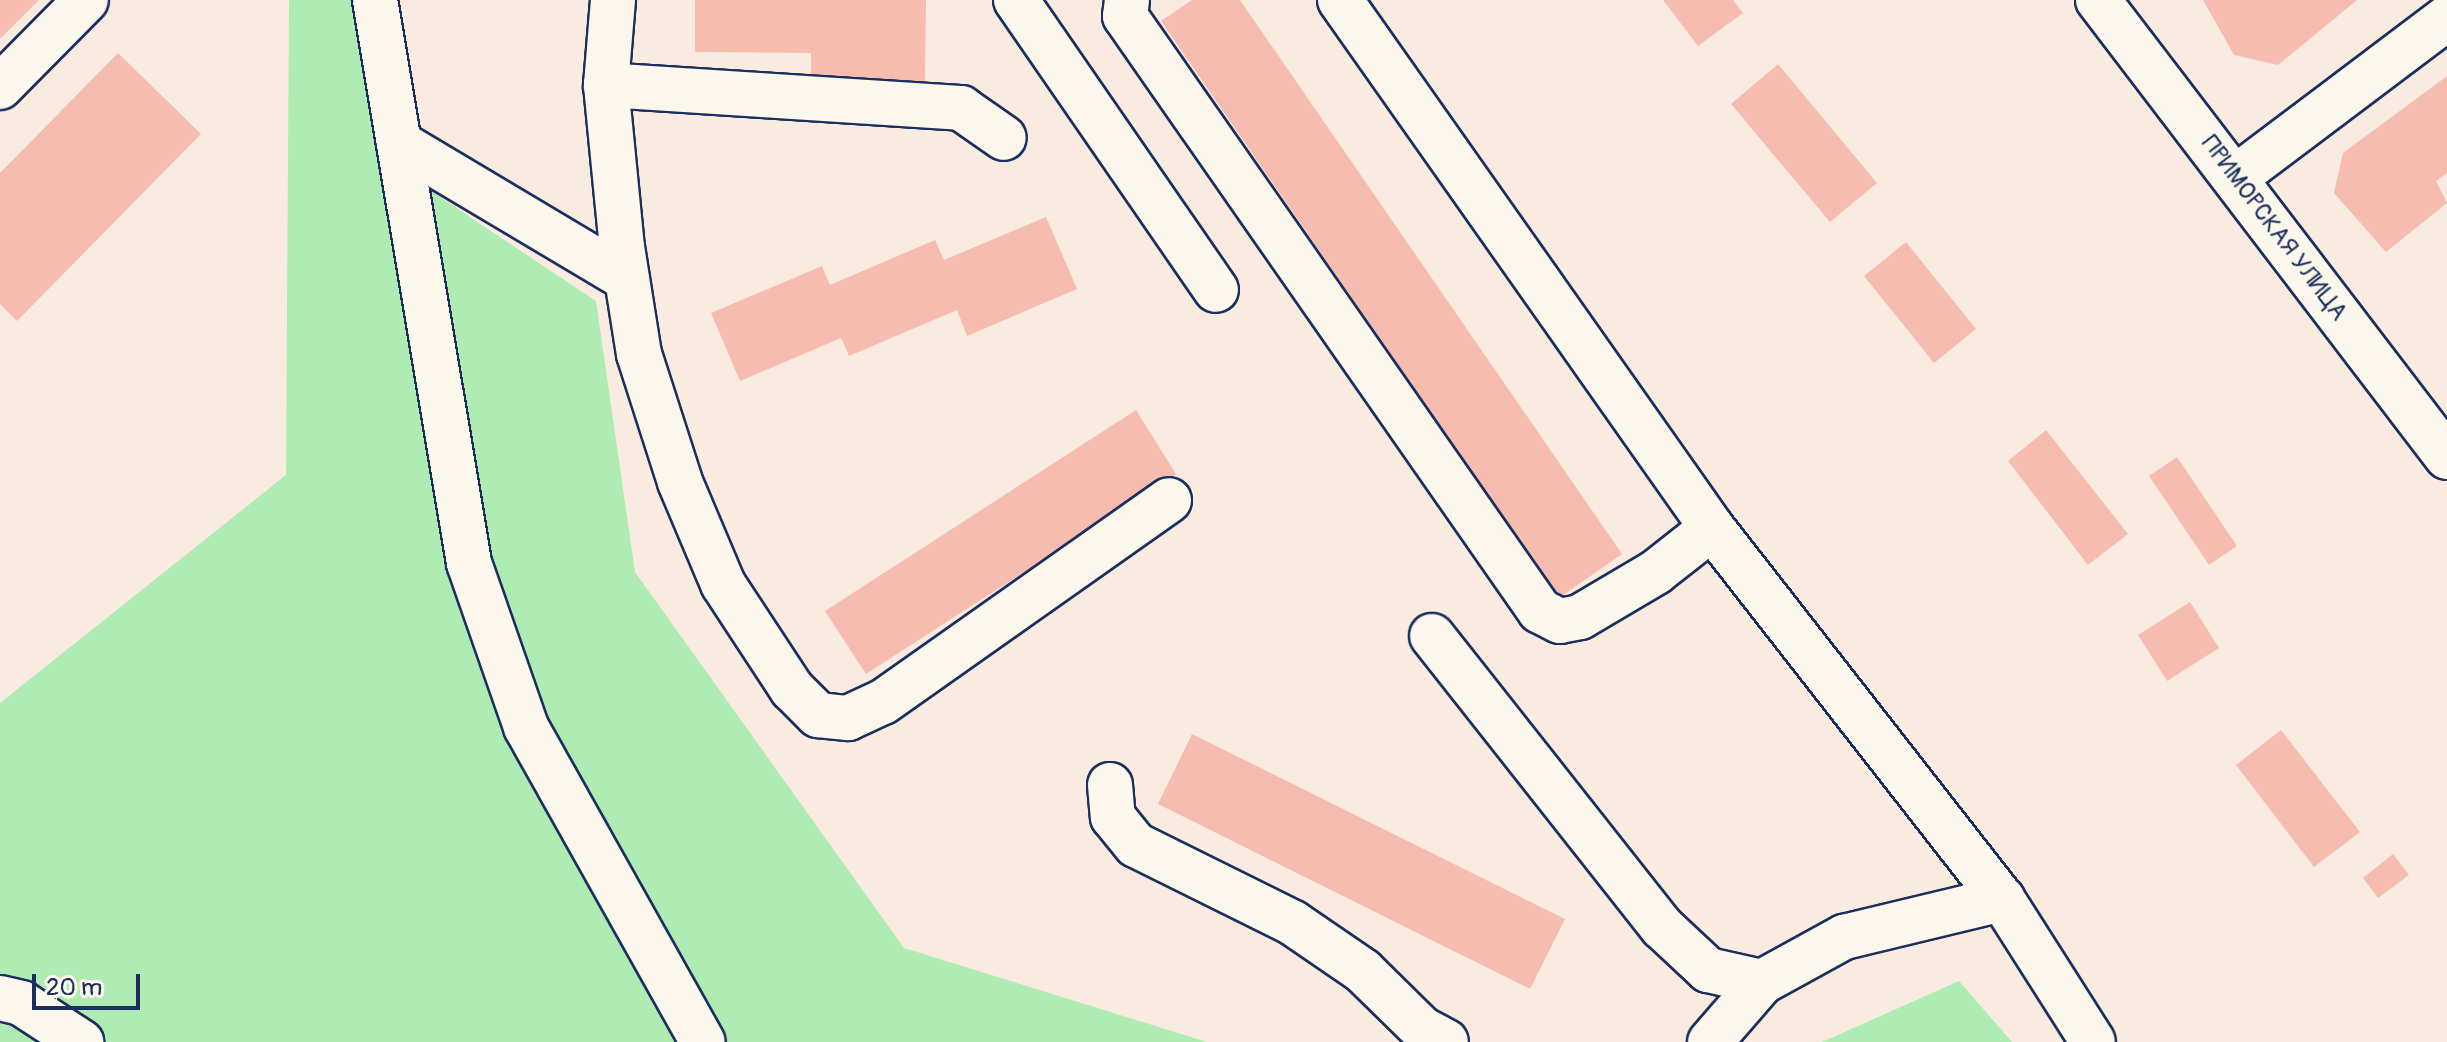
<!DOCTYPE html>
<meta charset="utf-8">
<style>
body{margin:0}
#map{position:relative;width:2447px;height:1042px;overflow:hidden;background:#faebe0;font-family:Pangolin,sans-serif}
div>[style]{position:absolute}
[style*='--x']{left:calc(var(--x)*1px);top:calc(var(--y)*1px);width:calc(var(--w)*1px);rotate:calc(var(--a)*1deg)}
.green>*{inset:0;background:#aeecb3}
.building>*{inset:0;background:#f6bcb0}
.roads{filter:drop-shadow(2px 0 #1b2f5e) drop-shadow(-2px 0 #1b2f5e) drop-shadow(0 2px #1b2f5e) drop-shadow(0 -2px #1b2f5e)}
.minor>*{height:44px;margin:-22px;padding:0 22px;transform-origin:22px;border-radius:22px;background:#fbf7ec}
.highway>*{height:44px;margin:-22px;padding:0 22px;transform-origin:22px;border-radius:22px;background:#fbf7ec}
span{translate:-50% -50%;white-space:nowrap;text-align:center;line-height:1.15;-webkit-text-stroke:6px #fbf7ec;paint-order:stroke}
.street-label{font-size:24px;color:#1b2f5e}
.scale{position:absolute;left:32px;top:974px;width:108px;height:36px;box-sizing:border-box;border:4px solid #1b2f5e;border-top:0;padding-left:10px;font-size:24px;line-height:28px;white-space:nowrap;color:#1b2f5e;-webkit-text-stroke:6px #fbf7ec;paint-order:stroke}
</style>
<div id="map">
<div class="green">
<div style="clip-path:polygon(289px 0,361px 0,377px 155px,596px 301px,635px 572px,904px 948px,1207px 1042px,0 1042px,0 703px,286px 475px)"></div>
<div style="clip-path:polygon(1959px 981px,2012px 1042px,1822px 1042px)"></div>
</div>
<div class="building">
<div style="clip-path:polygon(0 0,39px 0,0 39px)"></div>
<div style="clip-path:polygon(695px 0,926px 0,925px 83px,811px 82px,811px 53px,695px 52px)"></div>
<div style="clip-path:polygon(1192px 0,1240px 0,1622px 554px,1559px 598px,1161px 21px)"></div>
<div style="clip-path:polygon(1663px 0,1733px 0,1743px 13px,1698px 46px)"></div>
<div style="clip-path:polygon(2203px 0,2357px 0,2278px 65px,2234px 55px)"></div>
<div style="clip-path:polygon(118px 53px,201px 134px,17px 321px,0 304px,0 173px)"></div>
<div style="clip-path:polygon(1778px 64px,1877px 183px,1830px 222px,1731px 104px)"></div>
<div style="clip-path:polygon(2447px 76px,2447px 173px,2436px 181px,2447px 203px,2386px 252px,2334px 193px,2343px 153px)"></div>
<div style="clip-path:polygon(1046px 217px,1077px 289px,967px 336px,957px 310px,849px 356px,841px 338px,740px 381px,711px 313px,822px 266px,830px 285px,935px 240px,944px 260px)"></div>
<div style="clip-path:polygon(1906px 242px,1976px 329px,1934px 363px,1864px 276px)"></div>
<div style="clip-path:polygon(1136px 410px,1176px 474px,866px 674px,825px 611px)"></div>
<div style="clip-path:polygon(2046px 430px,2128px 534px,2088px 565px,2008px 461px)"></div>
<div style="clip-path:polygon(2177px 457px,2237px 546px,2209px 565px,2149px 476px)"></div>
<div style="clip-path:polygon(2190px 602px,2219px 648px,2167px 681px,2138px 635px)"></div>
<div style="clip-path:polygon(2281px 730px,2360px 832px,2314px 867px,2236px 765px)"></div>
<div style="clip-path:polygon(1192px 734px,1565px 919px,1530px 989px,1158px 804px)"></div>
<div style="clip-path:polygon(2393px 854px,2409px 875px,2378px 898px,2363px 878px)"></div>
</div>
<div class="roads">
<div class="minor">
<div style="--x:375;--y:0;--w:571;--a:80.52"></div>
<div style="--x:469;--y:563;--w:174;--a:70.8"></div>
<div style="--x:526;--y:727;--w:361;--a:60.7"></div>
<div style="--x:613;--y:0;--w:85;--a:94.7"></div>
<div style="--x:606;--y:85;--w:356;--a:3.7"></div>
<div style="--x:961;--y:108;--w:52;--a:34.9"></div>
<div style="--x:1016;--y:0;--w:352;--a:55.4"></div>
<div style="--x:1127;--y:0;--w:16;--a:97"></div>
<div style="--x:1125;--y:16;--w:725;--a:55.11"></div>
<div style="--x:1540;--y:611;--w:22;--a:27"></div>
<div style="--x:1560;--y:621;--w:20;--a:-11"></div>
<div style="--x:1580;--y:617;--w:88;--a:-30.6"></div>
<div style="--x:1656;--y:572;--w:71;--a:-38.2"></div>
<div style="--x:1340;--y:0;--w:646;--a:54.83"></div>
<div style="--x:1712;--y:528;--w:471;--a:52"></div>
<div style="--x:2002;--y:899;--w:169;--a:57.5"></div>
<div style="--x:606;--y:85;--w:163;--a:84.4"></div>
<div style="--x:622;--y:247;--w:108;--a:81"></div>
<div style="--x:639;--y:354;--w:134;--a:72.2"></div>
<div style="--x:680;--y:482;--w:111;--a:67.1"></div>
<div style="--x:723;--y:584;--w:126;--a:56.7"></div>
<div style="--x:792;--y:689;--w:37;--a:45"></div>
<div style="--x:818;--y:715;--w:30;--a:6"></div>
<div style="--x:848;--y:718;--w:38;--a:-25"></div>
<div style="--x:883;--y:702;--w:350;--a:-35.2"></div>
<div style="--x:0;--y:87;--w:122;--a:-45.3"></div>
<div style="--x:399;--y:143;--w:265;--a:30.8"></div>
<div style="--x:2236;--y:177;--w:264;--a:-37"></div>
<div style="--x:1432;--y:636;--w:371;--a:51.7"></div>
<div style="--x:1662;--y:927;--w:63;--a:43.1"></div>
<div style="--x:1708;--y:970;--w:55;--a:12.5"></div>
<div style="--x:1762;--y:982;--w:94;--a:-28.8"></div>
<div style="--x:1844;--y:937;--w:163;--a:-13.5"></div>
<div style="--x:1110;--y:785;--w:32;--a:85"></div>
<div style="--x:1113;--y:817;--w:36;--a:51"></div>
<div style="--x:1136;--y:845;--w:175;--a:26.4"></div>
<div style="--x:1293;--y:923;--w:85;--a:34.4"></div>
<div style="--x:1363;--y:971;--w:83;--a:44.5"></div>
<div style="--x:1422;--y:1029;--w:27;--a:28"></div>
<div style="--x:0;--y:998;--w:22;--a:13"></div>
<div style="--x:21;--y:1003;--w:72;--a:33"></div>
<div style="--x:1710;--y:1042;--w:79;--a:-49.1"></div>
</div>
<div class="highway">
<div style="--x:2098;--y:0;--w:575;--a:52.63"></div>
</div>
</div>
<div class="street-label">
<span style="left:2274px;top:228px;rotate:53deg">ПРИМОРСКАЯ УЛИЦА</span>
</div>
<div class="scale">20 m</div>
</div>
